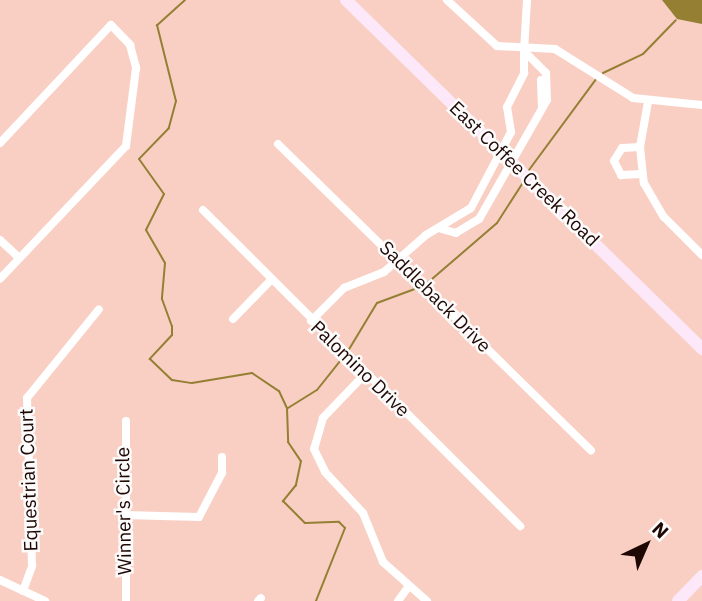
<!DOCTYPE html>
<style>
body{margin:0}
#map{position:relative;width:702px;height:601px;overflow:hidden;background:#f9cfc4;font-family:"IBM Plex Sans",sans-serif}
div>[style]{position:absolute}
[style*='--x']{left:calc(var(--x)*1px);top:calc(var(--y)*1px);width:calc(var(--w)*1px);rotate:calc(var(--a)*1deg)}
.water>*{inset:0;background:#947f33}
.stream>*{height:2px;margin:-1px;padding:0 1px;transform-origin:1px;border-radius:1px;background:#947f33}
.street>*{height:8px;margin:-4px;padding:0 4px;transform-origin:4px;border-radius:4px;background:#fff}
.secondary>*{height:12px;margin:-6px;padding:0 6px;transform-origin:6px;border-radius:6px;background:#fce8f8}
span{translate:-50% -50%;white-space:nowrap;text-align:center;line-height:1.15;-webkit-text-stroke:5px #fbfbfb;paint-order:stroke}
.street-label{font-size:19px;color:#1f0804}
.north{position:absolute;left:611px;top:510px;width:70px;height:70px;-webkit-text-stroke:5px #fbfbfb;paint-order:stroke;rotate:44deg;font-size:19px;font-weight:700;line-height:28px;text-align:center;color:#1f0804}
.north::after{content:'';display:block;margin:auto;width:24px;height:32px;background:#1f0804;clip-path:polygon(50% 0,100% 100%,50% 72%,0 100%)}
</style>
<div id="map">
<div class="water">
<div style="clip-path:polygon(662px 0,702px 0,702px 24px,677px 19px)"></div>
</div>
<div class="stream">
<div style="--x:185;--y:0;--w:38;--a:138"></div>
<div style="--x:157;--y:25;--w:78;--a:76"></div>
<div style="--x:176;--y:101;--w:28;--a:105"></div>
<div style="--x:169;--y:128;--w:43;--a:134.1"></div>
<div style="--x:139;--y:159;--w:43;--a:54.5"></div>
<div style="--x:164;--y:194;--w:40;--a:116.6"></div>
<div style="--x:146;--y:230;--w:38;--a:60"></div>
<div style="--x:165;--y:263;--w:36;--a:95"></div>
<div style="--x:162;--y:299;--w:29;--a:70"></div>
<div style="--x:172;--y:326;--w:9;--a:90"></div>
<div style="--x:172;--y:335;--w:33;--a:133"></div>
<div style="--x:150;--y:359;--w:30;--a:44"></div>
<div style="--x:172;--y:380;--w:20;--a:9"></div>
<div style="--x:192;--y:383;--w:61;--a:-9.5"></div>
<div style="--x:252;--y:373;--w:32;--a:34"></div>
<div style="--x:279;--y:391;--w:19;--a:65"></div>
<div style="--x:287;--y:408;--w:34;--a:88"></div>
<div style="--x:288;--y:442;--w:23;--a:56"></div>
<div style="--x:301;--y:461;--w:25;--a:102"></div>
<div style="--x:296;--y:485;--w:21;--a:129"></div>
<div style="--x:283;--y:501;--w:31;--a:45"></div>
<div style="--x:305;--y:523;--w:34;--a:-2"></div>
<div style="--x:339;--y:522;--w:8;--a:45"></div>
<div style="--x:345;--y:528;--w:79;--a:111.7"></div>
<div style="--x:603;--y:73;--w:44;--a:-25.4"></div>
<div style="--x:643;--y:54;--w:47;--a:-45.9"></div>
<div style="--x:529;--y:170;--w:113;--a:-53.6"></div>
<div style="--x:425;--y:285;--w:95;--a:-40.7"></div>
<div style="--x:497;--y:223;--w:50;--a:-57.3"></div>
<div style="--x:348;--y:351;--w:56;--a:-58.9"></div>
<div style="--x:377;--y:303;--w:46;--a:-20.4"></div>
<div style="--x:288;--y:408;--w:34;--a:-32"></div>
<div style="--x:317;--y:390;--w:43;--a:-51.5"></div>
</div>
<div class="street">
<div style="--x:447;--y:0;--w:68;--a:42.6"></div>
<div style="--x:497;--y:46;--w:58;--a:3"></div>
<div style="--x:555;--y:49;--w:92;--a:32.1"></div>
<div style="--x:633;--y:98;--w:69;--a:5.8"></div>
<div style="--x:524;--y:51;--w:51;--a:-86.6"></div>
<div style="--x:541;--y:80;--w:27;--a:88"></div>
<div style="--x:648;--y:102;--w:46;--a:100.1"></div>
<div style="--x:640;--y:147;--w:36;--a:84"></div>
<div style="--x:644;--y:183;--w:39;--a:60"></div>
<div style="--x:664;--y:217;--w:54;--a:45"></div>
<div style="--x:0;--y:143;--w:162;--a:-46.8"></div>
<div style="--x:111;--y:25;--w:28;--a:46"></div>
<div style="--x:130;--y:45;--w:24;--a:75"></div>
<div style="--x:136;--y:68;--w:79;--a:97.3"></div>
<div style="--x:126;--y:146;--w:183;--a:133.5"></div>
<div style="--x:278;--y:144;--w:438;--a:44.4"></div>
<div style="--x:640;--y:147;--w:18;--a:177"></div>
<div style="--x:622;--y:148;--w:15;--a:122"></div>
<div style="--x:614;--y:161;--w:16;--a:63"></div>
<div style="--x:621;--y:175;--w:21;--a:-3"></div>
<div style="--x:203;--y:210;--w:448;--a:44.9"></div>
<div style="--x:0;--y:240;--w:26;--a:43"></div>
<div style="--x:233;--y:319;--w:53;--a:-45.8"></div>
<div style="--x:311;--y:321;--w:47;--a:-45"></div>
<div style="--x:344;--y:288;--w:43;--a:-21.8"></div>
<div style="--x:384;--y:272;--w:56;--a:-41.4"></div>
<div style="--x:426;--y:235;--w:52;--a:-31"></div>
<div style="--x:471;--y:208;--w:86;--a:-62.2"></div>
<div style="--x:511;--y:132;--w:25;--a:-99"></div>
<div style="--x:507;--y:107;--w:38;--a:-63"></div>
<div style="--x:524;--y:73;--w:22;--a:-90"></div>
<div style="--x:524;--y:51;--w:31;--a:45"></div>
<div style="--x:546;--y:73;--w:27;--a:88"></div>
<div style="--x:547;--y:100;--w:137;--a:119.7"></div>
<div style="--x:479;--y:219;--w:27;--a:149"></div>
<div style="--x:456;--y:233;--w:15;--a:-164"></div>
<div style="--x:365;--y:374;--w:61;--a:133.7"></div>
<div style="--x:323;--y:418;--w:32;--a:106"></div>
<div style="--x:314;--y:449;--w:25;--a:64"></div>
<div style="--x:325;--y:472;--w:56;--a:47.2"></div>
<div style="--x:363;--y:513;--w:53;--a:67.8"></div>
<div style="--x:383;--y:562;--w:59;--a:41.6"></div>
<div style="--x:126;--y:421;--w:180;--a:90"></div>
<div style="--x:124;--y:515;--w:75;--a:1.5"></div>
<div style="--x:199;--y:517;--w:50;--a:-62.4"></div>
<div style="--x:222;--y:473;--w:16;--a:-90"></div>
<div style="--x:0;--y:580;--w:50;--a:25"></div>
<div style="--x:23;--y:591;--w:27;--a:-70"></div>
<div style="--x:32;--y:566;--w:168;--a:-91.7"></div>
<div style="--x:27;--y:398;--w:114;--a:-51"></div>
<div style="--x:258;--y:601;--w:4;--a:-45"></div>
<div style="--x:398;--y:601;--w:19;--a:-54"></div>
</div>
<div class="secondary">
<div style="--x:346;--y:0;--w:499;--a:44.4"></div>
<div style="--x:678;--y:601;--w:35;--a:-46"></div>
</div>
<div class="street-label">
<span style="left:524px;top:174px;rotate:44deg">East Coffee Creek Road</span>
<span style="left:435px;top:297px;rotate:45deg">Saddleback Drive</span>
<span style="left:360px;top:369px;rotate:44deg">Palomino Drive</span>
<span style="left:29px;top:480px;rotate:-92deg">Equestrian Court</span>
<span style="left:124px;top:511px;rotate:-91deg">Winner's Circle</span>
</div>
<div class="north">N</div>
</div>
